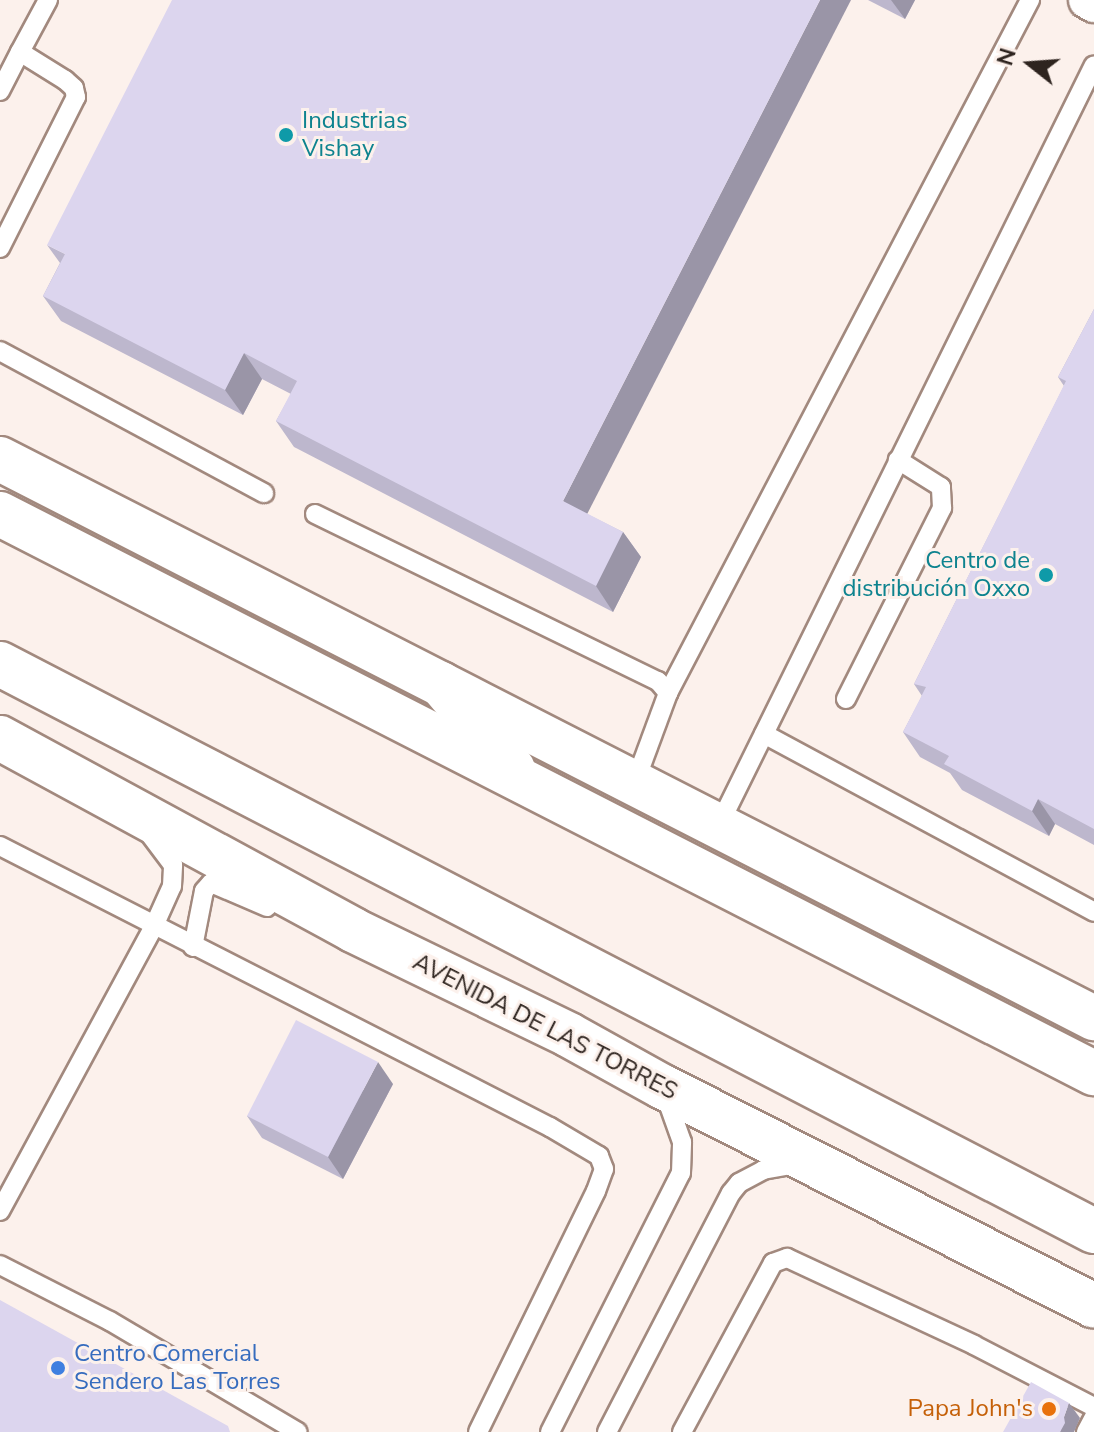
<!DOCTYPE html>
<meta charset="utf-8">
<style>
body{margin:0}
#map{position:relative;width:1094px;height:1432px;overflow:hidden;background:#fcf1ec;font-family:"Nunito Sans",sans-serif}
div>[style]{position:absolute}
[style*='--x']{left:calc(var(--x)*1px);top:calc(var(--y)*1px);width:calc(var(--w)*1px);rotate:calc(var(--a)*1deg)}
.roads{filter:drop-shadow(2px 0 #a2897e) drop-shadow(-2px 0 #a2897e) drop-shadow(0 2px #a2897e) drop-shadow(0 -2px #a2897e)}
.service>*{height:18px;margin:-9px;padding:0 9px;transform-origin:9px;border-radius:9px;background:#fff}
.minor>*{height:36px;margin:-18px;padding:0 18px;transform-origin:18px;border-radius:18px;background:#fff}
.primary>*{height:44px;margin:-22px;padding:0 22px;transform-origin:22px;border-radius:22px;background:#fff}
.trunk>*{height:44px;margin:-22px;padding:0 22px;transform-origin:22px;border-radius:22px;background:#fff}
.wall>*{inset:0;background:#bdb7cd}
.shaded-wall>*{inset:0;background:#9a95a7}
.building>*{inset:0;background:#dcd5ee}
.dots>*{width:22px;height:22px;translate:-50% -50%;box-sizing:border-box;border:4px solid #fcf1ec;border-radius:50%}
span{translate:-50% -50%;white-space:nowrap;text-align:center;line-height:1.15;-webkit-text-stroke:6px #fcf1ec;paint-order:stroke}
.culture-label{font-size:24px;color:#0d838f}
.left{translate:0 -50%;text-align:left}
.right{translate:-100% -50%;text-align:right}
.street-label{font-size:24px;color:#2e241f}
.shop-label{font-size:24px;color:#366cbe}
.food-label{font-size:24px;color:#c56008}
.north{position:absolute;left:990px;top:24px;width:80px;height:80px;-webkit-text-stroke:6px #fcf1ec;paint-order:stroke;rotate:287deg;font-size:22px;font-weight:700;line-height:32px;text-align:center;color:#2e241f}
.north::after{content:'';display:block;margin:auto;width:28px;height:36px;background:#2e241f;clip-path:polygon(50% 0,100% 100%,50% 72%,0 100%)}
</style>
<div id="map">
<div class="roads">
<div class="service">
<div style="--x:0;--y:91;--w:44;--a:-62.9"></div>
<div style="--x:0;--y:248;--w:169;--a:-63.3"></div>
<div style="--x:76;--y:97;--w:9;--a:-103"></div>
<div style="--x:74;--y:88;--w:12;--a:-138"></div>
<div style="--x:65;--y:80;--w:53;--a:-148.1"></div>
<div style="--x:20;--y:52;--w:59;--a:-61.7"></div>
<div style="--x:0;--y:351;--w:300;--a:28.3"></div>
<div style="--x:315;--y:514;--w:381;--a:26"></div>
<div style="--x:658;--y:681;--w:16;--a:50"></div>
<div style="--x:668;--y:693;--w:95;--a:110.3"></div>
<div style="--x:668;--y:693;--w:782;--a:-62.42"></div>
<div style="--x:846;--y:699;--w:214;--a:-63.3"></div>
<div style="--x:942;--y:508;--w:21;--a:-93"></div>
<div style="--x:941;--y:487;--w:51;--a:-147.9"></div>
<div style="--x:764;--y:734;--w:375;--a:28.3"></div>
<div style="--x:719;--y:825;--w:847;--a:-63.74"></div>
<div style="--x:0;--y:846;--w:618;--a:27.06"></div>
<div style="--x:550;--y:1127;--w:57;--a:30.6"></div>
<div style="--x:599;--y:1156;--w:14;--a:69"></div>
<div style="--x:604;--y:1169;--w:23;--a:110"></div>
<div style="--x:596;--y:1191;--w:268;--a:116.1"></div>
<div style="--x:193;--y:947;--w:57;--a:-78.9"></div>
<div style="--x:204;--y:891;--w:11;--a:-49"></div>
<div style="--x:211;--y:883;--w:61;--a:23.2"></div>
<div style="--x:0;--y:1211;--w:324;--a:-61.6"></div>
<div style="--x:154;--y:926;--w:44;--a:-65.8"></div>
<div style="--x:172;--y:886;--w:21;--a:-87"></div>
<div style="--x:173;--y:865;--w:40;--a:-127"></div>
<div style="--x:0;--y:1265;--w:123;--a:27"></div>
<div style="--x:110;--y:1321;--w:218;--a:30.6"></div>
<div style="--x:550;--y:1432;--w:290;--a:-63.2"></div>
<div style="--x:681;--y:1173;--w:31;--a:-88"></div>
<div style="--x:682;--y:1142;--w:48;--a:-109.6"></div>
<div style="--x:607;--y:1432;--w:269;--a:-62.6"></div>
<div style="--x:731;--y:1193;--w:13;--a:-51"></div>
<div style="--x:739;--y:1183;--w:27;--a:-28"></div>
<div style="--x:763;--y:1170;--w:36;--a:-10"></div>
<div style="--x:682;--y:1432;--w:192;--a:-61.7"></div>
<div style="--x:773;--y:1263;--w:15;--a:-20"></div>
<div style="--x:787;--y:1258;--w:206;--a:24.9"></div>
<div style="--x:974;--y:1345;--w:135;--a:27.3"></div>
<div style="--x:1086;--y:1432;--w:17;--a:-62"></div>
</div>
<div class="minor">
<div style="--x:1087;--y:0;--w:8;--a:30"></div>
</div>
<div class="primary">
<div style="--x:0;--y:459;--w:1229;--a:27.07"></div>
<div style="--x:0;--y:738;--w:402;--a:28.5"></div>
<div style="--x:353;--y:930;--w:240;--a:25.9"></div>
<div style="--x:569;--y:1035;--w:107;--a:29"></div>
<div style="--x:663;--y:1087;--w:483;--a:26.9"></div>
</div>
<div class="trunk">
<div style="--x:0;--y:514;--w:1229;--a:27.07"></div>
<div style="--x:0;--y:664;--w:1232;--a:27.4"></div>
<div style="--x:441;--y:684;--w:111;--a:49.7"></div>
</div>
</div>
<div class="wall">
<div style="clip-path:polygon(868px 0,915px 0,905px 19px)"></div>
<div style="clip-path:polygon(47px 245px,623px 532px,641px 557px,613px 612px,294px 447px,276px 421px,291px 394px,262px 379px,243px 415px,61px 321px,43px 296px,60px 263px)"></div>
<div style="clip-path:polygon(1094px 309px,1094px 845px,1055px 824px,1049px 836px,962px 790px,950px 773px,920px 757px,903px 732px,922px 696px,914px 684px,1064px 386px,1058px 377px)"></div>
<div style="clip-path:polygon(393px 1084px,343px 1179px,262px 1138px,247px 1116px)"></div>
</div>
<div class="shaded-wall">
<div style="clip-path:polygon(820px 0,851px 0,581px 526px,563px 501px)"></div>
<div style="clip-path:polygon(891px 0,915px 0,905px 19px)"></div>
<div style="clip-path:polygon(244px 353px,262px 379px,243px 415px,225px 390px)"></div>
<div style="clip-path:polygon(623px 532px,641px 557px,613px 612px,596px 586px)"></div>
<div style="clip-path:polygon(1038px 799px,1055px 824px,1049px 836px,1032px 811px)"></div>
<div style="clip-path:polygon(378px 1062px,393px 1084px,343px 1179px,328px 1157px)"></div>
<div style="clip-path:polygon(1069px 1403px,1080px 1418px,1074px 1432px,1060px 1432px,1064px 1417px)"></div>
</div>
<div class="building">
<div style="clip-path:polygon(172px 0,820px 0,563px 501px,623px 532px,596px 586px,276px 421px,297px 381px,244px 353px,225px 390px,43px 296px,65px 254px,47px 245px)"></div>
<div style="clip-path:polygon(1094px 309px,1094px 829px,1038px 799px,1032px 811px,944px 764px,949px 756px,903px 732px,926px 687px,914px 684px,1066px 381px,1058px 377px)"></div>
<div style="clip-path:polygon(296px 1020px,378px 1062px,328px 1157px,247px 1116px)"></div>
<div style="clip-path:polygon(0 1300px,228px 1426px,230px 1432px,0 1432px)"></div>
<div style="clip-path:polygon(1031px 1382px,1069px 1403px,1064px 1417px,1065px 1423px,1060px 1432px,1003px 1432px)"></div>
</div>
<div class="dots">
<div style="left:286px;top:135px;background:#0f9aa8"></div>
<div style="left:1046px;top:575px;background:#0f9aa8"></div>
<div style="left:58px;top:1368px;background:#3f7fe0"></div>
<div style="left:1049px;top:1409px;background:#e8710a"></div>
</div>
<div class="culture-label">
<span class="left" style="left:302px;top:135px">Industrias<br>Vishay</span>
<span class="right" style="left:1030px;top:575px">Centro de<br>distribución Oxxo</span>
</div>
<div class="street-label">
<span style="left:545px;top:1027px;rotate:27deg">AVENIDA DE LAS TORRES</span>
</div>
<div class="shop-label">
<span class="left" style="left:74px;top:1368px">Centro Comercial<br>Sendero Las Torres</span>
</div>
<div class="food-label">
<span class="right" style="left:1033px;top:1409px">Papa John's</span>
</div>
<div class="north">N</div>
</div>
